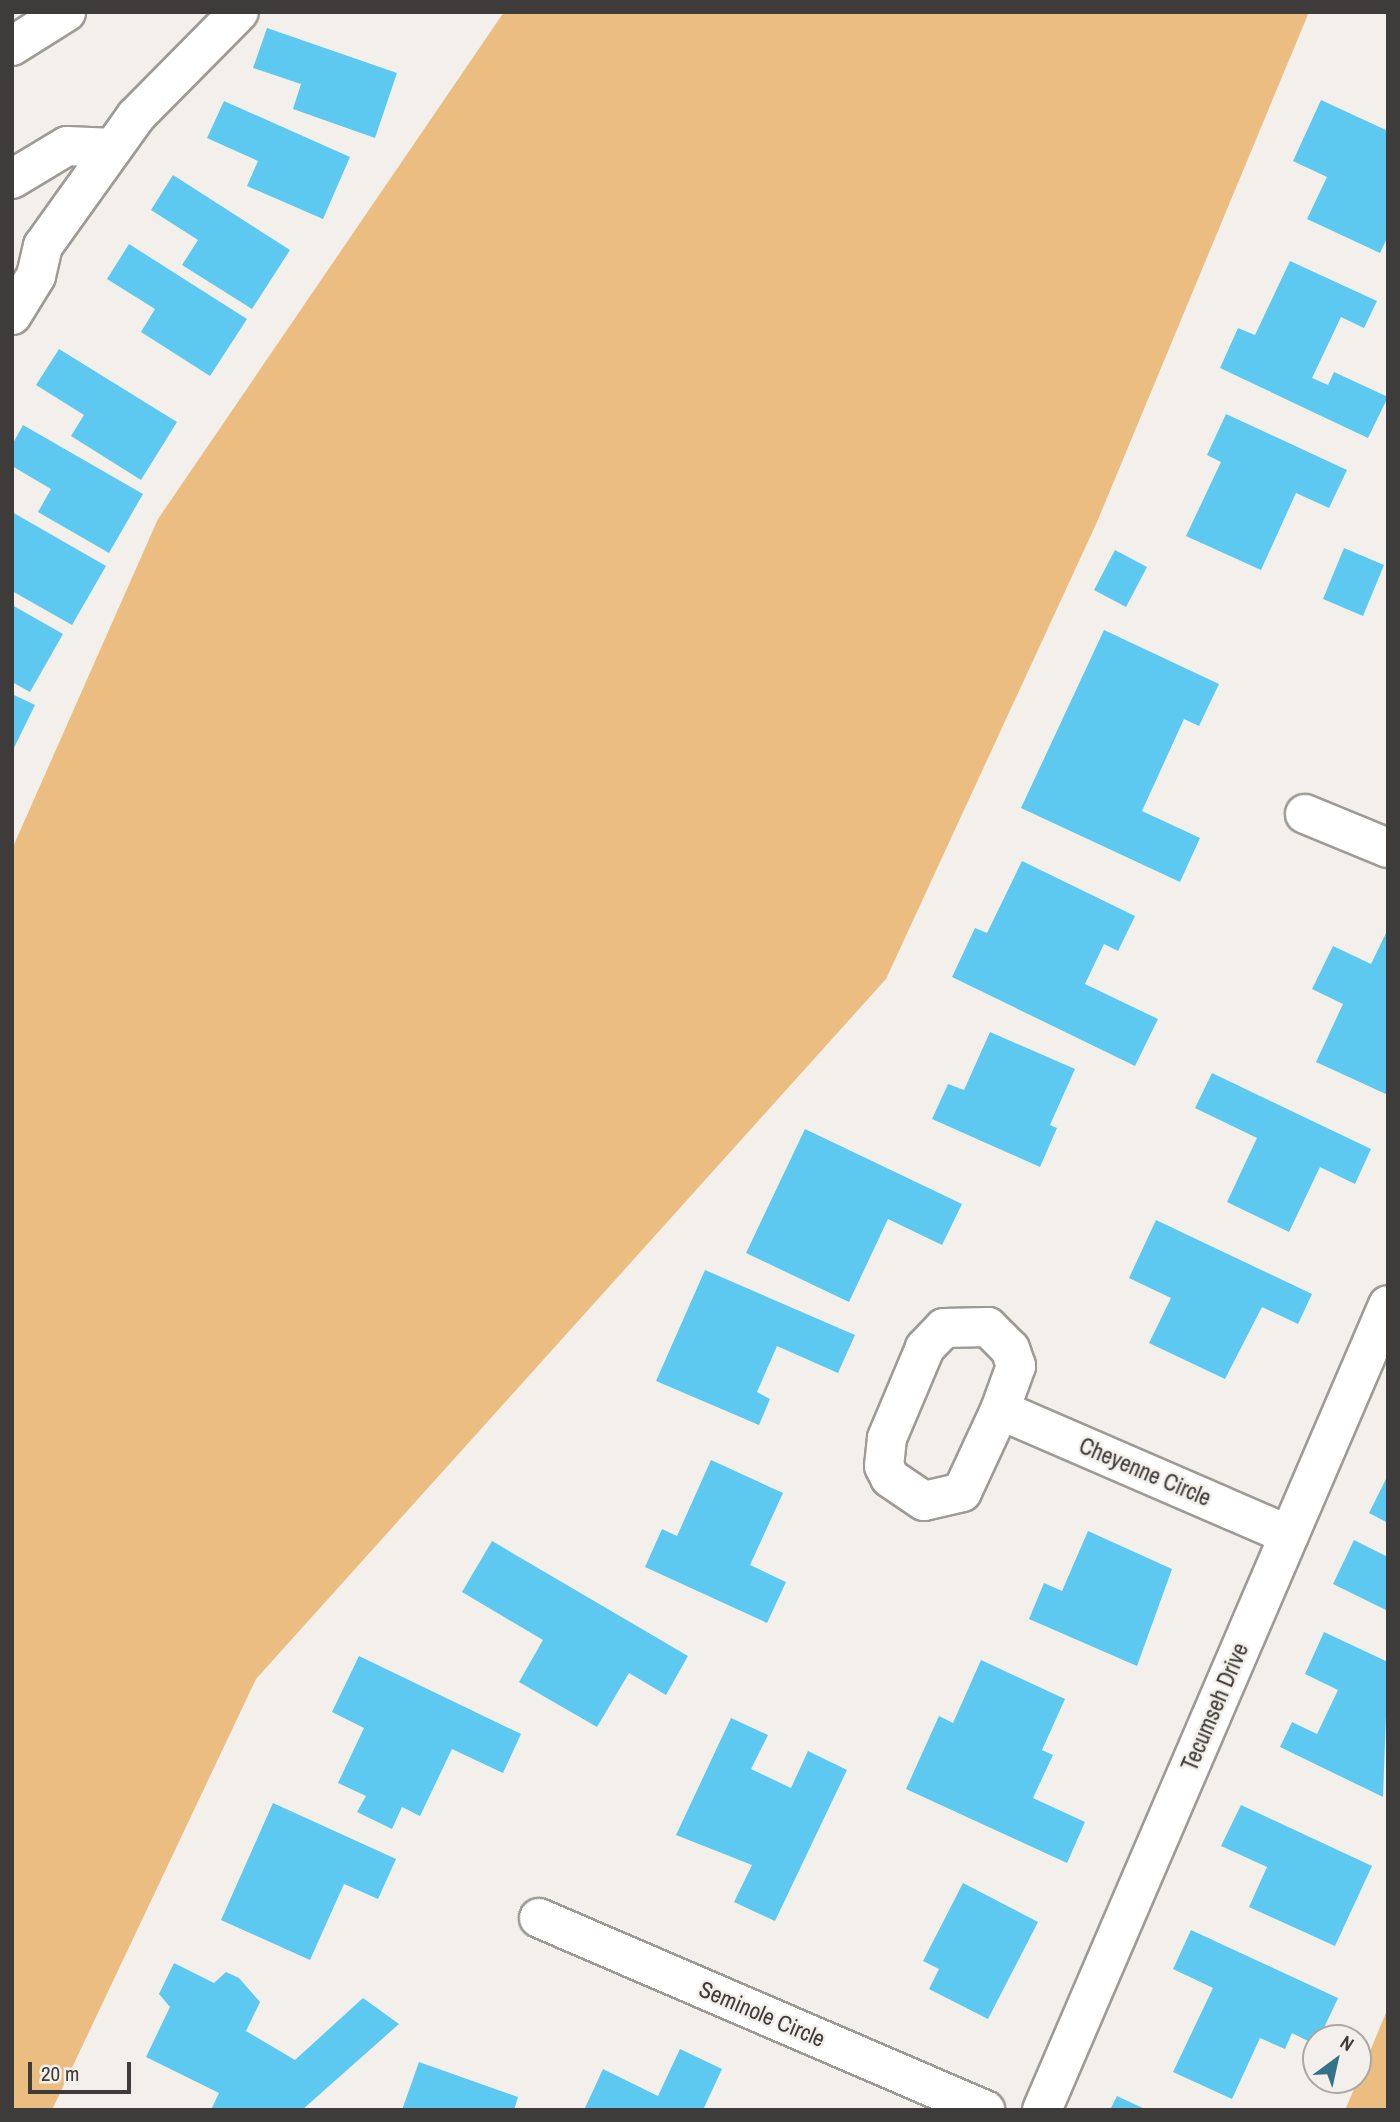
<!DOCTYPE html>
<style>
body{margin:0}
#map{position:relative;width:1400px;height:2122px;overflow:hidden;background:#f3efea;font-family:"Archivo Narrow",sans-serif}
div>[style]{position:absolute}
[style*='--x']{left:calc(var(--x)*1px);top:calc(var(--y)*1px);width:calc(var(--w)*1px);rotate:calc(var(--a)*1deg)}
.green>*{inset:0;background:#ecbd80}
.building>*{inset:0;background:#5ec9f0}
.roads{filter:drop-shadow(2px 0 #9e9b96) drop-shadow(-2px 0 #9e9b96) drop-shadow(0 2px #9e9b96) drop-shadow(0 -2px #9e9b96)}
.minor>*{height:38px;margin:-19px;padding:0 19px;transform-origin:19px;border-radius:19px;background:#fff}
span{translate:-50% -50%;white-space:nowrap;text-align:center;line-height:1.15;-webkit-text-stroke:5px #f3efea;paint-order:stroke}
.street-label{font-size:23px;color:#3d3c3a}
.frame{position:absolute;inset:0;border:14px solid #3d3c3a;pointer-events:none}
.north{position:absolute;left:1302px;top:2024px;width:70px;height:70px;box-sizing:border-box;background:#f3efea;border:2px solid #aaa7a4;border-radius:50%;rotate:33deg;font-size:19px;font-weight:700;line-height:28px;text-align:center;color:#3d3c3a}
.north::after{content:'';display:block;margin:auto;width:24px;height:32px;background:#347288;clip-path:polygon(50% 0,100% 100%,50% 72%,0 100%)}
.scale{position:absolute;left:28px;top:2062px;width:103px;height:32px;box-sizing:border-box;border:4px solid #3d3c3a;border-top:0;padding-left:9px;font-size:21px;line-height:24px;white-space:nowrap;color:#3d3c3a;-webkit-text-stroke:5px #f3efea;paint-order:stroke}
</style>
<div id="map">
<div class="green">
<div style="clip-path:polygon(504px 12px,1309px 12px,1097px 522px,886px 979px,256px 1679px,52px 2110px,12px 2110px,12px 849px,158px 519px)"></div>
<div style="clip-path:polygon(1388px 2008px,1388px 2110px,1345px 2110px,1358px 2080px)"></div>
</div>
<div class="building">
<div style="clip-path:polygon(267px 28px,397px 73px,375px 138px,293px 109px,301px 84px,253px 68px)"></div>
<div style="clip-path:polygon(1321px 100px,1388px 131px,1388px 236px,1380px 253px,1307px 219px,1327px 177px,1293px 161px)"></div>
<div style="clip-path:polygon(224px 101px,350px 157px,323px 219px,247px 186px,258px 161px,207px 138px)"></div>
<div style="clip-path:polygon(173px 175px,290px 250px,252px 309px,182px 265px,198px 240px,151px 210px)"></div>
<div style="clip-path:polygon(129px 244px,247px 319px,210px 376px,141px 332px,155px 309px,107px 279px)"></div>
<div style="clip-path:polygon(1290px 261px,1377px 301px,1364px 328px,1341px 317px,1312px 378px,1328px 385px,1334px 372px,1388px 397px,1368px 438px,1220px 368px,1238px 328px,1255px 335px)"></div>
<div style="clip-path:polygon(59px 349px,177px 422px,141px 480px,71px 436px,84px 415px,36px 385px)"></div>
<div style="clip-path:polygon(1226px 414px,1347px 470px,1329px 508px,1296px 493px,1261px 570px,1186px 536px,1221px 462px,1207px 455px)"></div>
<div style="clip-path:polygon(23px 425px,143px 494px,109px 553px,38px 512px,51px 489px,12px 466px,12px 445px)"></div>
<div style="clip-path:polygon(12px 512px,106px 566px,72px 625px,12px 591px)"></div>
<div style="clip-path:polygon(1344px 548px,1384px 565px,1363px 616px,1323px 599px)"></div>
<div style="clip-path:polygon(1115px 550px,1147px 567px,1126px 607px,1094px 590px)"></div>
<div style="clip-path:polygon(12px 605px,63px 634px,30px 692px,12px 682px)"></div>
<div style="clip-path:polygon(1104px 630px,1219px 684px,1199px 726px,1184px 719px,1142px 811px,1200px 838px,1180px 882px,1021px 808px)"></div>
<div style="clip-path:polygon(12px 694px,35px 705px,12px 752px)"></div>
<div style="clip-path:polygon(1022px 861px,1135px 916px,1118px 951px,1104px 944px,1085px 984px,1158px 1019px,1135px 1066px,952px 977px,975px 928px,987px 933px)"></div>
<div style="clip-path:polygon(1388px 929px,1388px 1095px,1316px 1062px,1343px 1004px,1312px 989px,1333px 946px,1371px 964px)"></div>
<div style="clip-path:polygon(990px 1032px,1075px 1069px,1050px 1125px,1057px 1128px,1040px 1167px,932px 1119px,948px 1084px,964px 1090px)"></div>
<div style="clip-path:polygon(1212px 1073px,1371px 1149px,1355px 1184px,1320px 1167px,1289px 1232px,1227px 1202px,1257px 1138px,1195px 1108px)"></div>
<div style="clip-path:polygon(805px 1129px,962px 1204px,942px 1245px,888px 1219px,849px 1302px,746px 1253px)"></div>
<div style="clip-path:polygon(1156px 1220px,1312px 1294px,1298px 1324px,1262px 1307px,1225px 1379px,1149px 1343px,1171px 1298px,1129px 1278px)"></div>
<div style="clip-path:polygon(705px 1270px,855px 1335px,838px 1373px,777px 1346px,757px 1392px,770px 1399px,759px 1425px,656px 1381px)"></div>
<div style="clip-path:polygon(711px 1460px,783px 1493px,750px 1565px,786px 1582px,767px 1623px,645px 1567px,662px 1529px,677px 1536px)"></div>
<div style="clip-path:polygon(1388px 1475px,1388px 1523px,1369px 1513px)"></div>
<div style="clip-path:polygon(1088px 1531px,1172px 1569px,1137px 1666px,1029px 1619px,1044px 1583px,1062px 1591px)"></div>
<div style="clip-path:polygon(1354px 1540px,1388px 1557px,1388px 1611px,1333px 1584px)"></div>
<div style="clip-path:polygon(492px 1541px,688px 1656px,666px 1695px,629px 1673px,597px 1727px,519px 1682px,543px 1640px,462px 1592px)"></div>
<div style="clip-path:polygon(1324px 1632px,1388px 1662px,1383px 1797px,1280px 1747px,1292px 1722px,1317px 1734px,1338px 1690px,1305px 1674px)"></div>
<div style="clip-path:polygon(359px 1656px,521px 1734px,503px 1773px,452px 1749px,420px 1816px,402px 1807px,392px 1829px,357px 1812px,366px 1796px,338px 1783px,364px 1728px,332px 1712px)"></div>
<div style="clip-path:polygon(981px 1660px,1065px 1699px,1042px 1750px,1053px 1755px,1033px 1798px,1085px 1822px,1067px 1863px,906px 1789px,939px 1716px,953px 1723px)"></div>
<div style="clip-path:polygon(731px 1718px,768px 1735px,751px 1769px,791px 1788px,808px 1751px,847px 1770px,775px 1921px,734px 1902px,752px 1865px,676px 1835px)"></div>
<div style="clip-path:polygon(273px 1803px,396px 1859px,378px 1899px,344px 1884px,310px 1960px,221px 1920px)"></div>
<div style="clip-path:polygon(1241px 1805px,1372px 1866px,1335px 1946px,1249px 1907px,1267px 1867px,1221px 1846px)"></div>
<div style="clip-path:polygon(963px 1883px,1038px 1922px,988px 2019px,929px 1989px,939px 1969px,923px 1961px)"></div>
<div style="clip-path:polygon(1191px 1930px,1338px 1998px,1316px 2045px,1292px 2033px,1285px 2049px,1260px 2038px,1232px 2099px,1173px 2072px,1213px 1988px,1173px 1969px)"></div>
<div style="clip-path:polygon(174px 1963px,214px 1983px,226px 1972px,239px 1978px,260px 2002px,246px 2031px,295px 2060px,363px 1998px,399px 2024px,302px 2110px,211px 2110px,219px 2093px,146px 2057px,170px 2007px,159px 1994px)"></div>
<div style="clip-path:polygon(680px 2049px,722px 2069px,703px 2110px,584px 2110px,603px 2069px,658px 2096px)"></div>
<div style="clip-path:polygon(419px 2062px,518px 2097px,514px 2110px,402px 2110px)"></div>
<div style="clip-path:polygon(1117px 2096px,1147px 2110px,1110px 2110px)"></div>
</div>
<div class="roads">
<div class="minor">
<div style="--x:12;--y:46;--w:64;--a:-32.2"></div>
<div style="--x:12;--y:179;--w:64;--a:-31"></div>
<div style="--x:67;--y:146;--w:46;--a:2.5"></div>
<div style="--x:12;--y:315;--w:46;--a:-58.4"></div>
<div style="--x:36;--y:276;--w:31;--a:-77"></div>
<div style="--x:43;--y:246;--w:160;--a:-54.4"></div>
<div style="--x:136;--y:116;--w:146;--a:-45.3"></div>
<div style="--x:1305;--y:814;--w:90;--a:22.3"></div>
<div style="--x:1000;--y:1410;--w:47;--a:-70"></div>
<div style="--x:1016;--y:1366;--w:18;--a:-109"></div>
<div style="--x:1010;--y:1349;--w:31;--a:-135"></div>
<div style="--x:988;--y:1327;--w:44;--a:178.7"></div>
<div style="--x:944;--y:1328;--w:28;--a:134"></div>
<div style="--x:925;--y:1348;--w:98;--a:112.9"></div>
<div style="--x:887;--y:1438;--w:28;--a:96"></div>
<div style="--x:884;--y:1466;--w:13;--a:63"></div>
<div style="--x:890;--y:1478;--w:41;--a:34.1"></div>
<div style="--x:924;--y:1501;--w:39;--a:-13"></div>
<div style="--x:962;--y:1492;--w:90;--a:-65.1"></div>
<div style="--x:1000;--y:1410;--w:315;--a:23.4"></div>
<div style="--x:539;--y:1918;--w:486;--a:23.3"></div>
<div style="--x:1042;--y:2110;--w:876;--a:-66.74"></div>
</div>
</div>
<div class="street-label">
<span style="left:1145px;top:1472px;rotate:23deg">Cheyenne Circle</span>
<span style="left:1215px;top:1707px;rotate:-67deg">Tecumseh Drive</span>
<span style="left:762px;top:2014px;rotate:23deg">Seminole Circle</span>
</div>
<div class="frame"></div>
<div class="north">N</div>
<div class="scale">20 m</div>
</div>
